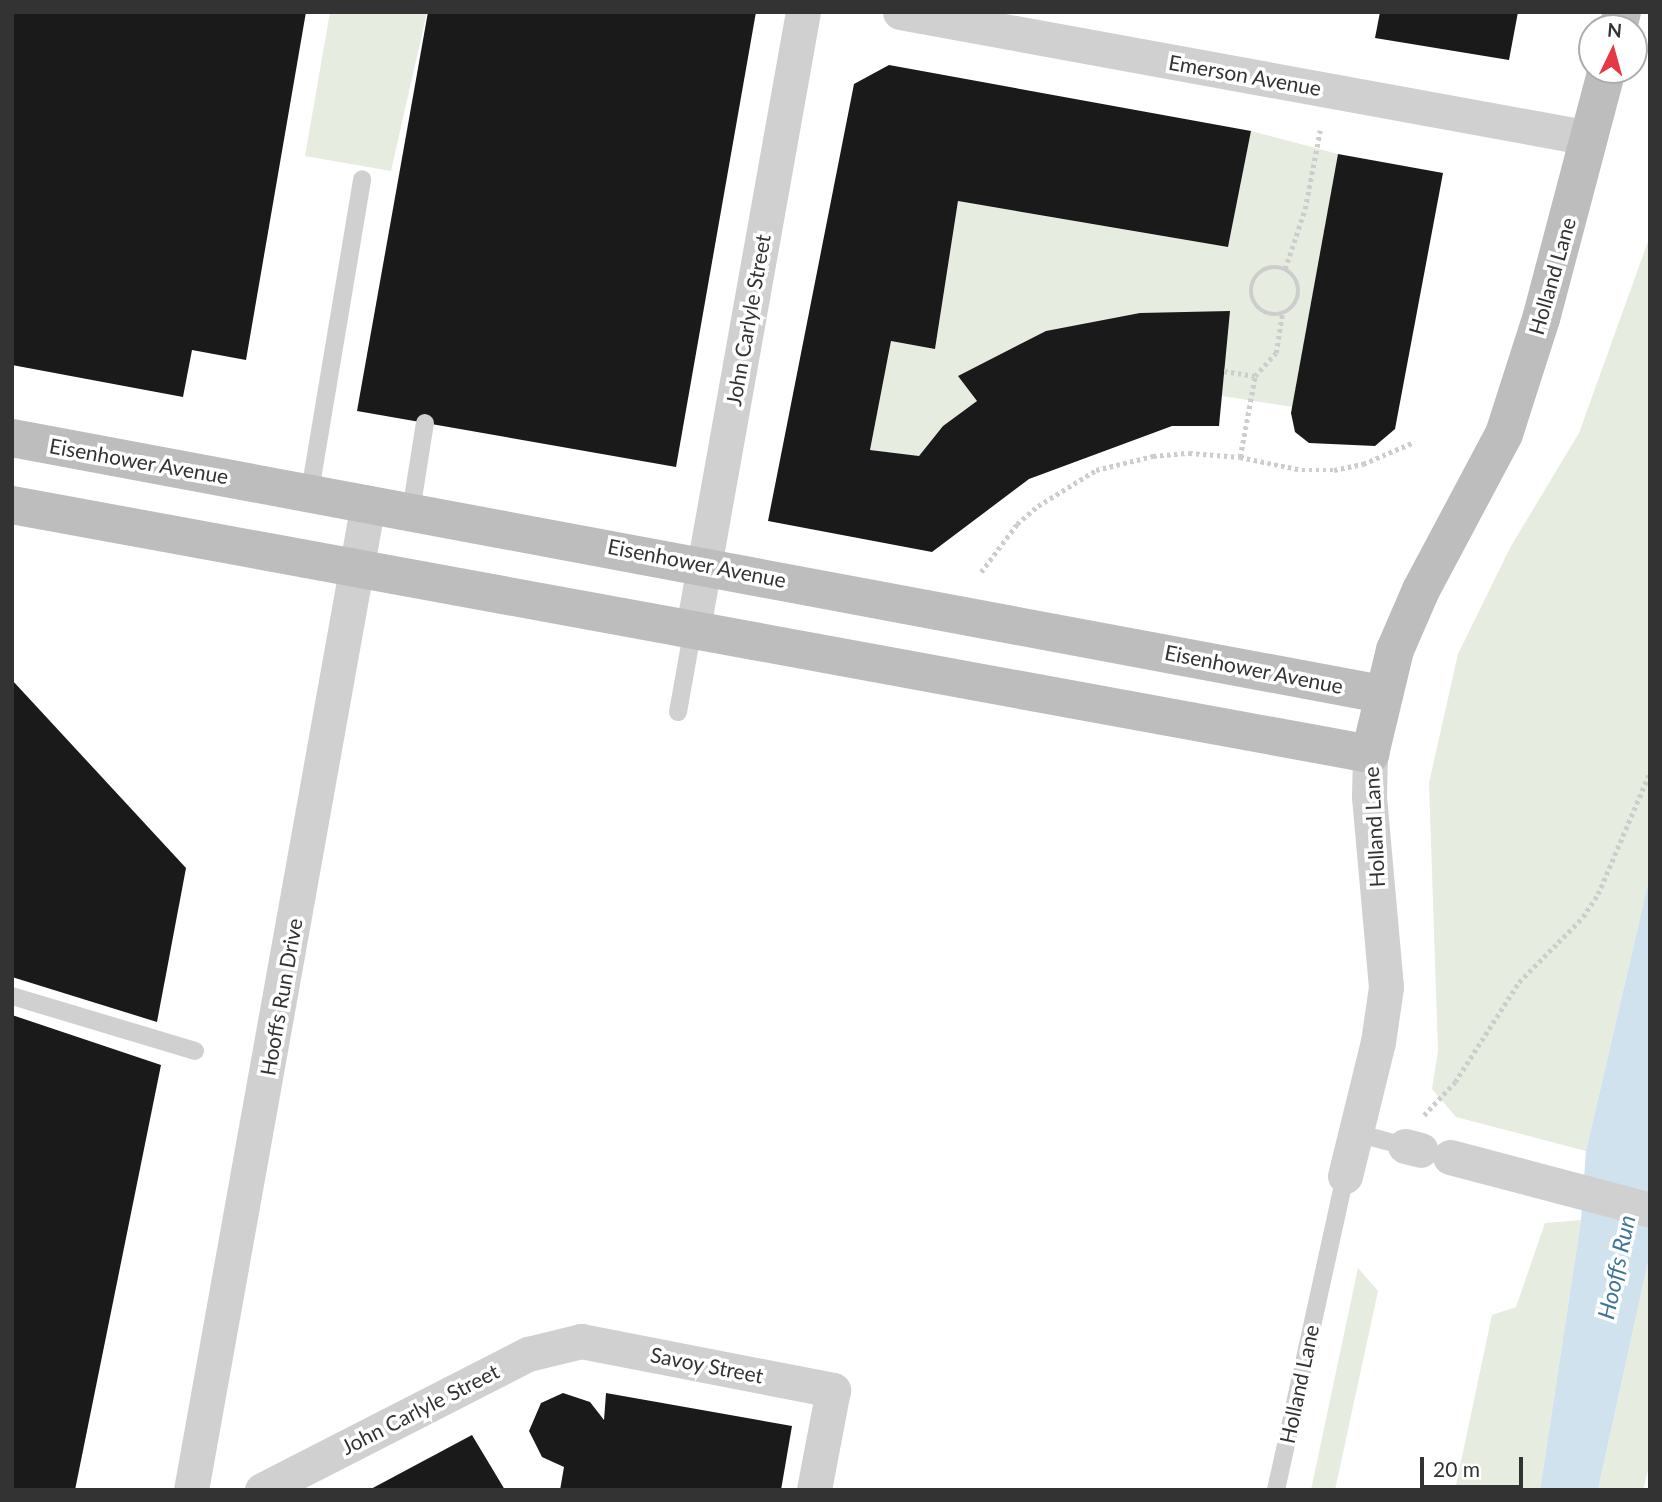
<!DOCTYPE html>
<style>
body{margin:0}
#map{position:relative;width:1662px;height:1502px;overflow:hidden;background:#fff;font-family:Lato,sans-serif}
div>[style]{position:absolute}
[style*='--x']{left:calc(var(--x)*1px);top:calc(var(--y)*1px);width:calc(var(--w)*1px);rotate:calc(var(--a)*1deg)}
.green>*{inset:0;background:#e6ecdf}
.water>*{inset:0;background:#cfe2ee}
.building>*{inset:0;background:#1a1a1a}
.path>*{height:4.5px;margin-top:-2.25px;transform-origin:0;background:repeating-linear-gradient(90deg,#cdcdcd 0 3.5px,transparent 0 7px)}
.path>.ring{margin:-2.25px;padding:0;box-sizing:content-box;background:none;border:4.5px solid #cdcdcd;border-radius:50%}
.lane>*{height:18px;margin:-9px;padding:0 9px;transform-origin:9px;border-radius:9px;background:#d0d0d0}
.street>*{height:35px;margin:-17.5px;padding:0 17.5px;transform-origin:17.5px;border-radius:17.5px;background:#d0d0d0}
.secondary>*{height:38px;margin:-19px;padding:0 19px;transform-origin:19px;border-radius:19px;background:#bdbdbd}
span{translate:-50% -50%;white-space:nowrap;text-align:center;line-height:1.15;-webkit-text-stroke:7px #fff;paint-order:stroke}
.street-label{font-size:21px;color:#333}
.water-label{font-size:23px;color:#3f7597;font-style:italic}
.frame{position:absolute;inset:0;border:14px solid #333;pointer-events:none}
.north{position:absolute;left:1578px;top:14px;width:70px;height:70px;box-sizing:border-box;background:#fff;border:2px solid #adadad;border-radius:50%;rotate:5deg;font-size:19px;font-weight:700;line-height:28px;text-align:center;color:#333}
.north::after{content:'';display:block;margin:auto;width:24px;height:32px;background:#e63946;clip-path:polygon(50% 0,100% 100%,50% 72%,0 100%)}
.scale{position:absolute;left:1420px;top:1457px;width:103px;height:32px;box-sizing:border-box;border:4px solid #333;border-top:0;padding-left:9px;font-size:21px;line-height:24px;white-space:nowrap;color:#333;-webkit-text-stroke:5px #fff;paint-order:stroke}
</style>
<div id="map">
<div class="green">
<div style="clip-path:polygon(330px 12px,427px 12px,391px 171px,305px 156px)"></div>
<div style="clip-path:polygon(1251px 131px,1338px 154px,1293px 407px,1222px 396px,1229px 311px,958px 376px,977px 401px,943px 426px,919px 456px,870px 450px,891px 341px,935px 349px,958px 201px,1228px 247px)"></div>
<div style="clip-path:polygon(1650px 236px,1650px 875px,1586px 1151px,1456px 1117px,1432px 1089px,1438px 1051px,1429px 783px,1458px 654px,1511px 546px,1579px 433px)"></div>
<div style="clip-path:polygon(1581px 1220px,1540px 1490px,1455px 1490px,1492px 1315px,1516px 1307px,1545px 1223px)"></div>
<div style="clip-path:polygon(1650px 1253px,1650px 1463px,1643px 1490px,1598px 1490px)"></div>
<div style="clip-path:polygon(1358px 1268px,1378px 1291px,1335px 1490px,1311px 1490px)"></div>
</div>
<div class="water">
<div style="clip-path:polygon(1650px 875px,1650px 1253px,1598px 1490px,1540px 1490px,1581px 1220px,1586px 1151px)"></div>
</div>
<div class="building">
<div style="clip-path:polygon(12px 12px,306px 12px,246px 360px,192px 350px,183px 397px,12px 365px)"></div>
<div style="clip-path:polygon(428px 12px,756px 12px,676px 467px,357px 411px)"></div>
<div style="clip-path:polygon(1380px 12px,1518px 12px,1509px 60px,1375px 38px)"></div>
<div style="clip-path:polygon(889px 65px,1251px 131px,1228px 247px,958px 201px,935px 349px,891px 341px,870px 450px,919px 456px,943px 426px,977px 401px,958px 376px,1046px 331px,1140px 313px,1230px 311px,1219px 426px,1172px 426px,1029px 479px,932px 552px,768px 521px,854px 84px)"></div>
<div style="clip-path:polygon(1338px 154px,1443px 173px,1395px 429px,1375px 446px,1309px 443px,1295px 432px,1291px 413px)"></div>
<div style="clip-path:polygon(12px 680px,186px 868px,157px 1022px,12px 977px)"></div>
<div style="clip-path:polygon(12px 1015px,161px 1065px,75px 1490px,12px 1490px)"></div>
<div style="clip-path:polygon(563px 1393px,590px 1402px,604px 1420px,606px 1393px,792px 1426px,781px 1490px,560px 1490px,564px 1467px,542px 1457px,529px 1431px,541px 1403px)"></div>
<div style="clip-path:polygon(472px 1435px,505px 1490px,369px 1490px)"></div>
</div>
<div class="path">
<div class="ring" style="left:1251px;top:267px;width:43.5px;height:43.5px"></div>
<div style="--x:1285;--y:269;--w:63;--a:-71.6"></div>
<div style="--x:1305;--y:209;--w:80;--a:-79.2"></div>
<div style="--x:1224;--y:371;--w:31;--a:9"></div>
<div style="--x:1240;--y:457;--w:82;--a:-79.5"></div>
<div style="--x:1255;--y:376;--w:31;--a:-48"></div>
<div style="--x:1276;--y:353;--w:39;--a:-81"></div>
<div style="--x:981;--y:572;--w:60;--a:-53.1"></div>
<div style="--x:1017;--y:524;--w:28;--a:-41"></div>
<div style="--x:1038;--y:506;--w:68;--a:-31.8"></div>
<div style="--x:1096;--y:470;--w:59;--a:-13.8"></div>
<div style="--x:1153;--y:456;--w:36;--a:-5"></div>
<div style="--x:1189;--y:453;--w:51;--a:4.5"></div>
<div style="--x:1240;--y:457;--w:63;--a:11.8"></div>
<div style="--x:1302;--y:470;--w:32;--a:0"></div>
<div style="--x:1334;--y:470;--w:30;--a:-12"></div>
<div style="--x:1363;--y:464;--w:56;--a:-23.3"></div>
<div style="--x:1424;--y:1115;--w:45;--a:-46.8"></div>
<div style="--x:1455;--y:1082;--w:119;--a:-57.4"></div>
<div style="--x:1519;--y:982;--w:91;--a:-45.4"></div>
<div style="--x:1583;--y:917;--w:27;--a:-57"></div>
<div style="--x:1598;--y:894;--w:133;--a:-66.9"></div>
</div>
<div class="lane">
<div style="--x:310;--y:491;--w:316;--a:-80.5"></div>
<div style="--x:411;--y:511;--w:89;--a:-81"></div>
<div style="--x:678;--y:712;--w:85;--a:-79.9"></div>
<div style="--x:12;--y:996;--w:191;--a:16.7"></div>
<div style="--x:1356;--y:1133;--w:51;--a:14.9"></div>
<div style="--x:1276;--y:1490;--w:321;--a:-77.6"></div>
</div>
<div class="street">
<div style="--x:900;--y:12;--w:701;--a:10.35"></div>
<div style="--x:693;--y:628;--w:626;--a:-79.88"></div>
<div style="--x:1405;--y:1146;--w:16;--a:14"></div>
<div style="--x:1450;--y:1157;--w:207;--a:14.8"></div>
<div style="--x:1345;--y:1176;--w:138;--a:-76.2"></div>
<div style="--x:1378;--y:1042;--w:56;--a:-81.7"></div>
<div style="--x:1386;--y:987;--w:191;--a:-95.1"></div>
<div style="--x:1369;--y:797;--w:43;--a:-88.7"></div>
<div style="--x:191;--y:1490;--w:1003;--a:-79.83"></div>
<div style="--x:262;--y:1490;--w:299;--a:-27.1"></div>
<div style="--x:528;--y:1354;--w:55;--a:-13.8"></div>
<div style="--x:581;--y:1341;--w:257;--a:11"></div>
<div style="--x:833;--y:1390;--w:102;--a:100.8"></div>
</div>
<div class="secondary">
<div style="--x:1618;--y:28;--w:16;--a:-76"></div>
<div style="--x:12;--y:438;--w:1393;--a:10.59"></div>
<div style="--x:12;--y:505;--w:1381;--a:10.39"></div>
<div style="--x:1370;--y:754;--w:107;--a:-76.5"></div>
<div style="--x:1395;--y:650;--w:65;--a:-66.6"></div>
<div style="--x:1421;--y:590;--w:177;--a:-62"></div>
<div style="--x:1504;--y:434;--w:121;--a:-72.2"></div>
<div style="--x:1541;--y:319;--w:258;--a:-75.2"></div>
</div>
<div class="street-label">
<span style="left:1245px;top:75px;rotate:10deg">Emerson Avenue</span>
<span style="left:1552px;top:276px;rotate:-74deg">Holland Lane</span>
<span style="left:748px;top:320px;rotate:-80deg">John Carlyle Street</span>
<span style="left:139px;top:461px;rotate:10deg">Eisenhower Avenue</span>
<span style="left:697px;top:563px;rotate:11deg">Eisenhower Avenue</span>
<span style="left:1254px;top:669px;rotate:11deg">Eisenhower Avenue</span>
<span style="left:1374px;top:827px;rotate:-93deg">Holland Lane</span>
<span style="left:281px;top:997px;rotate:-80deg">Hooffs Run Drive</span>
<span style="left:707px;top:1365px;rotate:11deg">Savoy Street</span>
<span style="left:1299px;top:1384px;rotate:-78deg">Holland Lane</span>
<span style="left:420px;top:1409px;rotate:-27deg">John Carlyle Street</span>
</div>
<div class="water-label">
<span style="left:1616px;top:1267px;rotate:-78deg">Hooffs Run</span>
</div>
<div class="frame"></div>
<div class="north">N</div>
<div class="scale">20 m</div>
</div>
